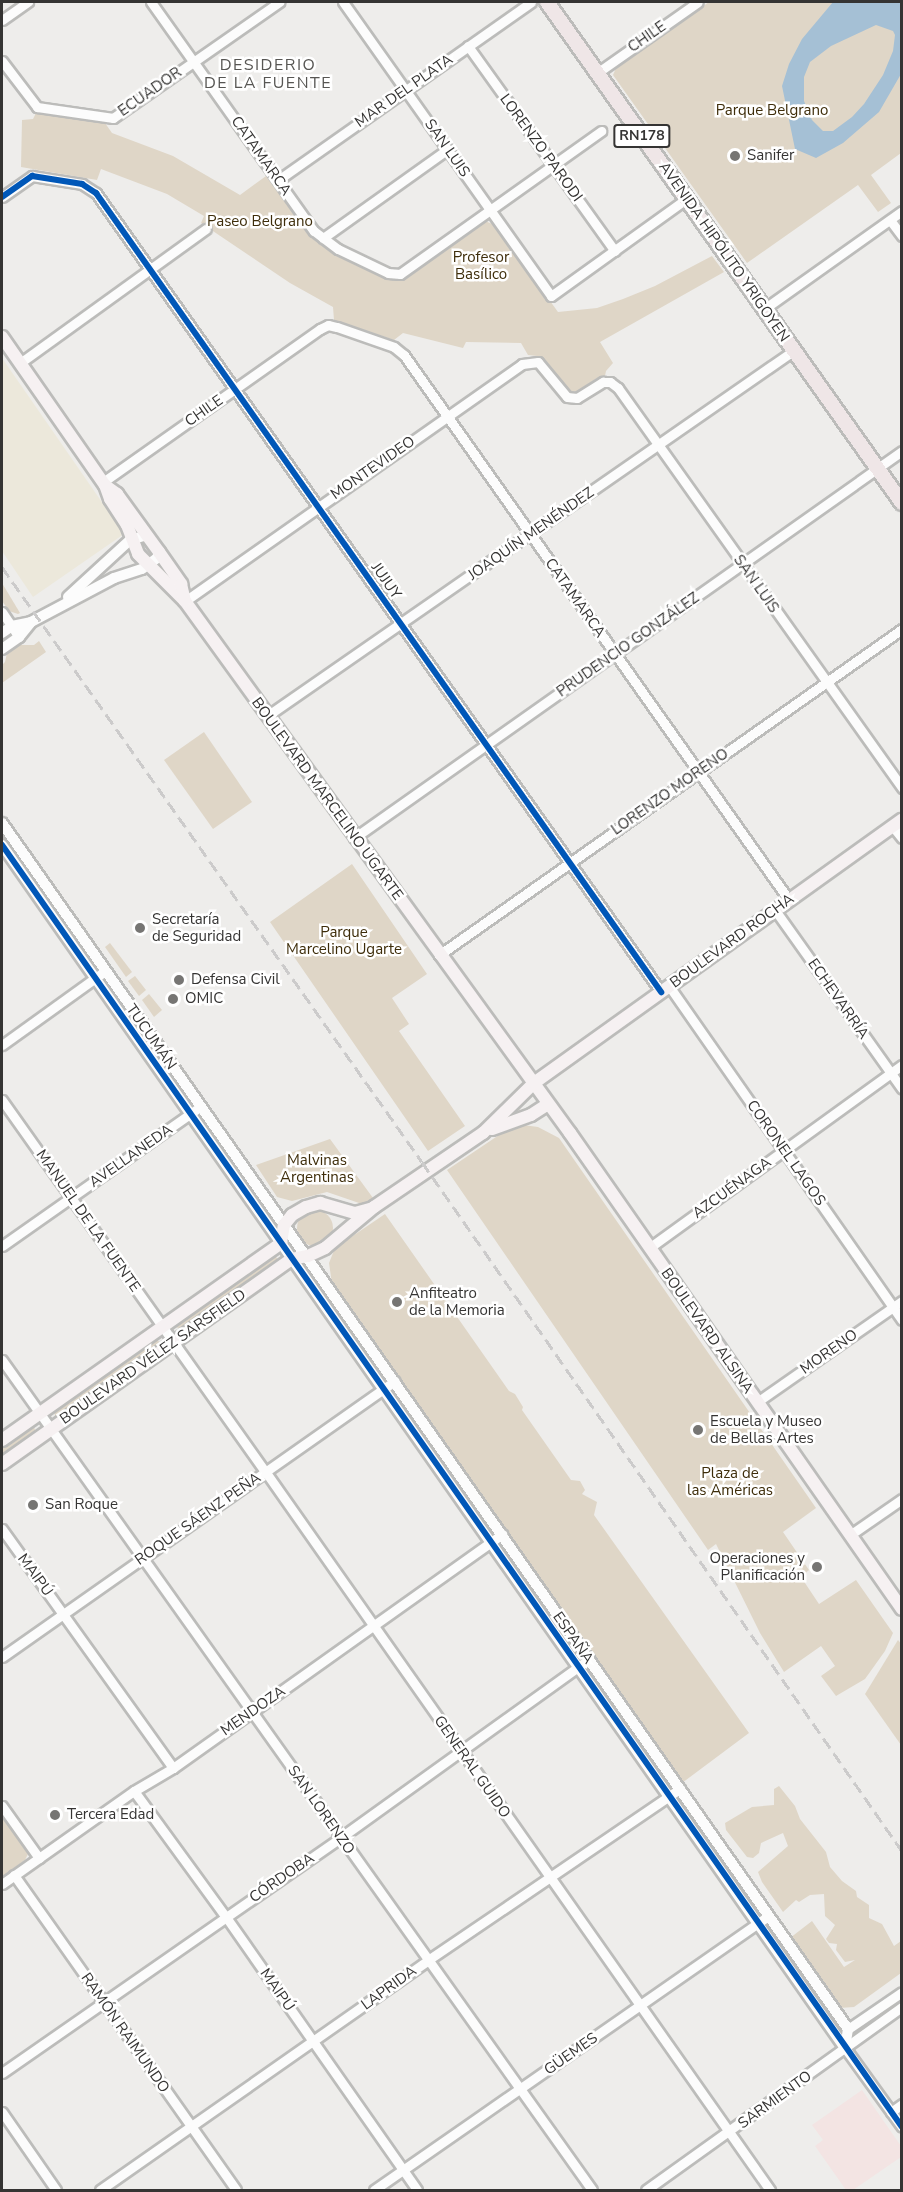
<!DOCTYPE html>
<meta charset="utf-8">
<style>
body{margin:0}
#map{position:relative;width:903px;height:2192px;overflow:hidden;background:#eeedeb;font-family:"Nunito Sans",sans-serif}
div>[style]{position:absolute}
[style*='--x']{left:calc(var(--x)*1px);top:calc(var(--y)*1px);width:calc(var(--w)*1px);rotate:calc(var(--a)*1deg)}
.commercial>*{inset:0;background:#ece8db}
.education>*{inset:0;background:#f3e4e3}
.green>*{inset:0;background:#dfd6c7}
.round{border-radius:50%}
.water>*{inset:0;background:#a5c0d5}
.roads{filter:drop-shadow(2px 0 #bcbcba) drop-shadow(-2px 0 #bcbcba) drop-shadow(0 2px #bcbcba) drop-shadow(0 -2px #bcbcba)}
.minor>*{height:9px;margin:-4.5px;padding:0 4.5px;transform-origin:4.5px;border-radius:4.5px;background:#fcfcfc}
.tertiary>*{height:10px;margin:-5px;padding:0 5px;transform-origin:5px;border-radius:5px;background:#fcfcfc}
.secondary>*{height:12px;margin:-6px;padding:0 6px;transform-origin:6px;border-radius:6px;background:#f6f1f2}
.primary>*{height:14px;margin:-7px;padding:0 7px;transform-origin:7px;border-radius:7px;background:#efe6e7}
.rail>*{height:3px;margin-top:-1.5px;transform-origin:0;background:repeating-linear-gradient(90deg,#cccbcb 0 12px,transparent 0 18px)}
.cycleway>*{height:6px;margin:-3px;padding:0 3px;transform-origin:3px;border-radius:3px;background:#0057b8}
.dots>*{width:16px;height:16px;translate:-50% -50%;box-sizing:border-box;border:3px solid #fff;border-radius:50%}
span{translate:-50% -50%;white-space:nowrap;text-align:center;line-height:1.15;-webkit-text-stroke:5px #fff;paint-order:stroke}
.shield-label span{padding:2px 4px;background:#fff;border:2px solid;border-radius:4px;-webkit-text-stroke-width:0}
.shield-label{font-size:14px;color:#353433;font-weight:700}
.street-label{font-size:15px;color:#353433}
.park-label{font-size:15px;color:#3e2d0a}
.poi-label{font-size:15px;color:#353433}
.left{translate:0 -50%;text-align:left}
.right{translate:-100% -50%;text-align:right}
.neighbourhood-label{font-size:16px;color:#575653;letter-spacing:1.5px}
.frame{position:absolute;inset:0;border:3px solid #353433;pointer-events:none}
</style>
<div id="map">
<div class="commercial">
<div style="clip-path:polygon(2px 358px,124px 534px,33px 597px,2px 551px)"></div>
</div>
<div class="education">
<div style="clip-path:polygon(862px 2090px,901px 2146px,901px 2157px,853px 2190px,846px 2190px,815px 2146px,823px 2140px,812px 2125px)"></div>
</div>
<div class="green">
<div style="clip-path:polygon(709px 2px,901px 2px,901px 153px,871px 175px,891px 203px,878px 212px,858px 185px,747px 263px,613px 75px,617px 66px)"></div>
<div style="clip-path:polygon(36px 113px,105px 123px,112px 133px,173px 156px,240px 195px,266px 176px,309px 234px,334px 252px,370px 271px,395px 280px,485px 221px,495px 225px,558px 312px,597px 308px,623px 299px,655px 286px,712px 256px,724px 272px,600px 342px,613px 363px,606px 371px,605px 376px,597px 378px,578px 391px,570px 392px,547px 362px,537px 356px,528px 355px,521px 343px,466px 342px,463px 348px,403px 333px,394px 340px,334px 320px,333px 307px,290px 283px,201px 223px,204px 216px,167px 194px,101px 169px,97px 180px,21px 167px,22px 120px,33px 119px)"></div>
<div style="clip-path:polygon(2px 583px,20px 613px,18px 614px,9px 611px,2px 601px)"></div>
<div style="clip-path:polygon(39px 641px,46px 652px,2px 683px,2px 665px,5px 662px,7px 653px,19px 645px,34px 645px)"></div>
<div style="clip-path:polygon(204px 732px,252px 802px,213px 829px,164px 760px)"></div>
<div style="clip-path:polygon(352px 864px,427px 974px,392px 998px,409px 1024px,399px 1031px,465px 1126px,428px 1151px,270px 922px)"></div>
<div style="clip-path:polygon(110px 943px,132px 972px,126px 977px,105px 947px)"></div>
<div style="clip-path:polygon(135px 976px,146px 990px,139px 996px,128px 981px)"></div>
<div style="clip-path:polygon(149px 994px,162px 1010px,154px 1017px,142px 1000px)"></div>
<div style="clip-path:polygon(523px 1125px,538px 1127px,559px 1138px,816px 1508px,783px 1532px,809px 1570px,801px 1577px,819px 1604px,856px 1580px,893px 1633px,885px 1651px,865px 1679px,836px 1696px,821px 1676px,835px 1666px,821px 1646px,784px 1672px,760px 1633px,716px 1544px,708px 1550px,447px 1170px,502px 1133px,501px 1131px)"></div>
<div style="clip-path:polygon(330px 1139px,373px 1198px,362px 1204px,327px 1192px,292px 1201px,277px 1197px,256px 1165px)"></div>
<div class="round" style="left:297px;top:1210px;width:36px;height:36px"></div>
<div style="clip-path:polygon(385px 1214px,509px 1391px,515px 1394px,523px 1407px,522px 1410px,571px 1480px,580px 1481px,585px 1490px,582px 1494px,597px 1502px,594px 1515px,749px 1733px,682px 1783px,332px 1284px,329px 1263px,335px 1248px)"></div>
<div style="clip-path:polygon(274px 1254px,279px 1261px,183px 1330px,176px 1327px,178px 1322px)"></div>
<div style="clip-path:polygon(154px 1339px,160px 1342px,160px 1347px,58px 1417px,55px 1416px,54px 1409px)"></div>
<div style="clip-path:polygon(30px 1426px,34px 1427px,36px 1433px,2px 1458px,2px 1446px)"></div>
<div style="clip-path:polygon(898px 1640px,902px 1645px,901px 1745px,865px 1694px)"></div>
<div style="clip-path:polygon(779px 1786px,795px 1806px,800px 1819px,826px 1852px,830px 1867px,842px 1881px,856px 1891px,857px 1897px,869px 1905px,869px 1918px,882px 1924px,894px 1946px,901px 1941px,901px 1973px,854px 2007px,839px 2008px,790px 1938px,812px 1921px,844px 1967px,855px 1960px,845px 1962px,836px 1950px,837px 1944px,829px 1943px,826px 1939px,835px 1925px,825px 1916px,824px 1894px,810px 1895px,799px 1902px,796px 1900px,783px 1912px,762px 1882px,758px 1872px,788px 1846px,783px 1833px,761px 1843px,759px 1853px,753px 1858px,747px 1857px,726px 1830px,725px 1823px,752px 1807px,774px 1805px,774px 1789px)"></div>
<div style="clip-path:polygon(2px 1812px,28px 1854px,25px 1860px,2px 1877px)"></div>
</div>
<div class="water">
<div style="clip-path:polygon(evenodd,833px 2px,901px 2px,901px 74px,879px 112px,843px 143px,816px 158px,795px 149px,782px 86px,789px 64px,802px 39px,833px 2px,876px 25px,893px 31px,895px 35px,893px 51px,883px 75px,864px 104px,852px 117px,833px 131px,823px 131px,812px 120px,804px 101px,804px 77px,810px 62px,831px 46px,876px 25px)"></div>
</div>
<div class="roads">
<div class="minor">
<div style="--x:151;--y:2;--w:281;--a:54.6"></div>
<div style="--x:314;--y:231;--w:30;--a:37"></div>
<div style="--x:338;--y:249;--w:55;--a:25.6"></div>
<div style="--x:388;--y:273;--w:12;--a:5"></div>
<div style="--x:400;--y:274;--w:247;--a:-35.4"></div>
<div style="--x:343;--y:2;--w:360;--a:54.7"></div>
<div style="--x:551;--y:296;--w:166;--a:-35.7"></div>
<div style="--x:2;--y:20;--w:32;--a:-35"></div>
<div style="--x:468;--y:46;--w:252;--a:54.4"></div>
<div style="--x:2;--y:61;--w:58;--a:52.7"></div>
<div style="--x:37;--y:107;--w:77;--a:8.2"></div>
<div style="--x:113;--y:118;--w:203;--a:-34.9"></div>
<div style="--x:597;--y:73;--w:123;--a:-35.1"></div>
<div style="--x:278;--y:180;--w:309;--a:-35.1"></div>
<div style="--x:2;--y:197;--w:37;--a:-35"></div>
<div style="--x:32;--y:176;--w:51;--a:9.1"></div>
<div style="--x:82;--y:184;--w:17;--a:33"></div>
<div style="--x:96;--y:193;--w:979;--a:54.73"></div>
<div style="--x:890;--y:220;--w:20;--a:53"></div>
<div style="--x:323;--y:238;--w:153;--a:-35.5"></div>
<div style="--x:764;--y:309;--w:169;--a:-35.4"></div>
<div style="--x:20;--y:363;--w:229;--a:-35.8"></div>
<div style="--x:103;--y:482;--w:266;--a:-35.2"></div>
<div style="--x:320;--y:329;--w:9;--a:-27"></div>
<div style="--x:328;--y:325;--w:9;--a:13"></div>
<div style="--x:337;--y:327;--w:60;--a:19.3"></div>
<div style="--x:394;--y:347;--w:13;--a:39"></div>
<div style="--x:404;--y:355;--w:667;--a:54.76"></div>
<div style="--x:185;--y:601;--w:412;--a:-35.1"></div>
<div style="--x:522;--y:364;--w:16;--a:-7"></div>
<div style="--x:538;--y:362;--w:45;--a:50.4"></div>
<div style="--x:567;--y:397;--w:10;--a:6"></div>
<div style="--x:577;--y:398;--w:31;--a:-32"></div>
<div style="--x:603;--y:382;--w:7;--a:0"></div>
<div style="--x:610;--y:382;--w:10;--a:37"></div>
<div style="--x:618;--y:388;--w:491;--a:54.6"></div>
<div style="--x:2;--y:612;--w:30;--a:56"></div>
<div style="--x:267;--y:716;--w:640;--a:-34.76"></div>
<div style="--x:893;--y:827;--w:14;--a:51"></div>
<div style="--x:354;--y:838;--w:671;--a:-35.23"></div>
<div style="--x:775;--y:910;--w:219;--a:54.6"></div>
<div style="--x:439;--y:955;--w:566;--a:-35.15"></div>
<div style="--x:669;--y:986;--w:407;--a:55.1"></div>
<div style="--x:2;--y:1045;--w:127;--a:-35.7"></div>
<div style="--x:2;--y:1100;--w:455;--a:54.7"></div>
<div style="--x:265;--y:1471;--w:879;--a:54.92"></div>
<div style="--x:2;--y:1246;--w:242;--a:-35.1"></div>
<div style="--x:649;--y:1248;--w:312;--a:-35.9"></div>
<div style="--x:2;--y:1360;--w:1018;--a:54.59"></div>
<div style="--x:757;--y:1402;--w:177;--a:-34.9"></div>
<div style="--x:2;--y:1529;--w:294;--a:54.4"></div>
<div style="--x:850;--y:1535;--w:63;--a:-34.7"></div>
<div style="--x:2;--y:1657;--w:480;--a:-35.1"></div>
<div style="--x:134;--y:1791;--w:156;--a:53.9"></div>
<div style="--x:226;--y:1917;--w:333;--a:55"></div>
<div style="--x:2;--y:1806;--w:64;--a:54.6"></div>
<div style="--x:14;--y:1875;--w:385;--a:54.8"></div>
<div style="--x:2;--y:1884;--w:161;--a:-35.2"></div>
<div style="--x:134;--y:1791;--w:45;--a:-30.5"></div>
<div style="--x:173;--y:1768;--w:404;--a:-35.4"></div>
<div style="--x:848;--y:2029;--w:65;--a:-34.4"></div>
<div style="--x:845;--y:2048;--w:97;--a:54.2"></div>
<div style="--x:2;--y:2073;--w:412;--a:-34.8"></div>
<div style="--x:340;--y:1838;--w:307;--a:-35.7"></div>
<div style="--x:2;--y:2112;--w:95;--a:55.3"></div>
<div style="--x:891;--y:2112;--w:14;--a:-36"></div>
<div style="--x:100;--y:2190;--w:401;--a:-35"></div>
<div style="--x:428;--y:1960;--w:305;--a:-34.2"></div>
<div style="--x:374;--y:2190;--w:480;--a:-34.8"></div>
<div style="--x:646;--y:2190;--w:315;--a:-35.6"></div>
</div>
<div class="tertiary">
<div style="--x:68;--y:597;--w:84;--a:-42.6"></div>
<div style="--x:130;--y:540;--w:18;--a:-16"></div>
<div style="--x:2;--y:633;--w:12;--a:-35"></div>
<div style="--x:12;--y:626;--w:19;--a:-12"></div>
<div style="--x:31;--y:622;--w:94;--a:-27.9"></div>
<div style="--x:114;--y:578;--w:29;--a:-18"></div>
<div style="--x:142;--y:569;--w:19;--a:-36"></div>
<div style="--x:157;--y:558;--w:6;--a:-72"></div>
<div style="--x:2;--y:649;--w:21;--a:-35"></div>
<div style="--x:19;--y:637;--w:19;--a:-51"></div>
<div style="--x:2;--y:823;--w:1473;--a:54.95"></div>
<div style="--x:848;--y:2029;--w:19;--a:99"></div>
<div style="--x:2;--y:845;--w:1469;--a:54.98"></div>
</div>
<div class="secondary">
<div style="--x:2;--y:337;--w:180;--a:55.2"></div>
<div style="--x:105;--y:485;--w:15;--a:70"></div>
<div style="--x:110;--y:499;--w:31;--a:57"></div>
<div style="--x:127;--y:525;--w:31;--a:69"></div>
<div style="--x:138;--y:554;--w:66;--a:45"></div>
<div style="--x:185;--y:601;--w:657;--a:54.11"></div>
<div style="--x:570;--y:1133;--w:580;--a:55.11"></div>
<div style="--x:106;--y:486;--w:14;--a:36"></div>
<div style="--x:117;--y:494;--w:72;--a:54.1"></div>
<div style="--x:159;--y:552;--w:39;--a:55"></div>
<div style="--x:181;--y:584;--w:17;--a:77"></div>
<div style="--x:492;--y:1129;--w:41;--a:-19.7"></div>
<div style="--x:531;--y:1115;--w:20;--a:-33"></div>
<div style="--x:2;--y:1440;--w:342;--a:-35.2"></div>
<div style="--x:281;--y:1243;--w:18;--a:-81"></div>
<div style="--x:284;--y:1225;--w:13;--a:-51"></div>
<div style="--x:292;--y:1215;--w:16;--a:-30"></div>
<div style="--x:306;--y:1207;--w:15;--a:-16"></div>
<div style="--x:320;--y:1203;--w:36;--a:16"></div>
<div style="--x:355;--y:1213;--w:16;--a:-15"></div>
<div style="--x:2;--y:1464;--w:355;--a:-35.3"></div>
<div style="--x:292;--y:1259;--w:16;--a:-11"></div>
<div style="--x:308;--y:1256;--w:19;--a:-25"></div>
<div style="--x:325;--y:1248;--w:64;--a:-39.9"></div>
<div style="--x:374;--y:1207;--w:132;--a:-34.2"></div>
<div style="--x:483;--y:1133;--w:71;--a:-44.4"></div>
<div style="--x:534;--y:1083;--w:452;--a:-35.6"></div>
</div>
<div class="primary">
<div style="--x:547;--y:2;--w:614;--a:54.68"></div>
</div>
</div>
<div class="rail">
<div style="--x:2;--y:567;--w:728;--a:54.78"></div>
<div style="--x:422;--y:1162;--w:840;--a:55.14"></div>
</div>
<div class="cycleway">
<div style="--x:2;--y:197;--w:37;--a:-35"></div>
<div style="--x:32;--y:176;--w:51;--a:9.1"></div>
<div style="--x:82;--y:184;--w:17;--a:33"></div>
<div style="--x:96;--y:193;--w:979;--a:54.73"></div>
<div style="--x:2;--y:845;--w:1566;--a:54.93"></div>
</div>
<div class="dots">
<div style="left:735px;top:156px;background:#767573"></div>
<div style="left:140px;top:928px;background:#767573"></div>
<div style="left:179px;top:980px;background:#767573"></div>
<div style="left:173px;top:999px;background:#767573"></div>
<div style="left:397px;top:1302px;background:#767573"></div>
<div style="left:698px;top:1430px;background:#767573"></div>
<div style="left:33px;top:1505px;background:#767573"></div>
<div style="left:817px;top:1567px;background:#767573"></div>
<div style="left:55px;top:1815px;background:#767573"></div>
</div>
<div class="shield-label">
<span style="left:642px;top:136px">RN178</span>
</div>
<div class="street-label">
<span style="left:647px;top:37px;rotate:-35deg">CHILE</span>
<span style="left:404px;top:91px;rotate:-35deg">MAR DEL PLATA</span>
<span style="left:150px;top:92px;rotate:-35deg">ECUADOR</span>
<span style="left:447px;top:148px;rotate:55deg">SAN LUIS</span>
<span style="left:541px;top:148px;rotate:54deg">LORENZO PARODI</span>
<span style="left:261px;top:156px;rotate:55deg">CATAMARCA</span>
<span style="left:724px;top:252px;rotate:55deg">AVENIDA HIPÓLITO YRIGOYEN</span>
<span style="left:204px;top:411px;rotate:-35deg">CHILE</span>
<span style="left:373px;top:468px;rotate:-35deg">MONTEVIDEO</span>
<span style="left:531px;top:534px;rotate:-35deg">JOAQUÍN MENÉNDEZ</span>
<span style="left:386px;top:581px;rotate:55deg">JUJUY</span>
<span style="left:756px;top:584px;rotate:55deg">SAN LUIS</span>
<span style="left:575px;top:598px;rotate:55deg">CATAMARCA</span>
<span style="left:628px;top:645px;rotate:-35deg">PRUDENCIO GONZÁLEZ</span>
<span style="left:670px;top:792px;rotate:-35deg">LORENZO MORENO</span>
<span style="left:327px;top:799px;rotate:54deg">BOULEVARD MARCELINO UGARTE</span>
<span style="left:732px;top:941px;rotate:-36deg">BOULEVARD ROCHA</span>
<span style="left:838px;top:999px;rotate:55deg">ECHEVARRÍA</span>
<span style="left:151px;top:1037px;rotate:55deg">TUCUMÁN</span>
<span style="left:786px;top:1153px;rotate:55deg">CORONEL LAGOS</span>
<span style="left:131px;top:1156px;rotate:-35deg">AVELLANEDA</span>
<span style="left:732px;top:1188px;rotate:-36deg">AZCUÉNAGA</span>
<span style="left:88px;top:1221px;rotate:55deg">MANUEL DE LA FUENTE</span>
<span style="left:707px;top:1331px;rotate:55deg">BOULEVARD ALSINA</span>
<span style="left:829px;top:1352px;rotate:-35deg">MORENO</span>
<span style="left:153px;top:1357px;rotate:-35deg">BOULEVARD VÉLEZ SARSFIELD</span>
<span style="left:198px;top:1519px;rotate:-35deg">ROQUE SÁENZ PEÑA</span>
<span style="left:35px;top:1575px;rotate:54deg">MAIPÚ</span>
<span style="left:573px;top:1638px;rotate:55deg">ESPAÑA</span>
<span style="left:253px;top:1711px;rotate:-35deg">MENDOZA</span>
<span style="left:472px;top:1767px;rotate:55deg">GENERAL GUIDO</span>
<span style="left:321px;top:1810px;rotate:55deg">SAN LORENZO</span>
<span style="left:282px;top:1878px;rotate:-35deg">CÓRDOBA</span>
<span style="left:389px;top:1988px;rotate:-36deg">LAPRIDA</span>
<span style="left:277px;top:1990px;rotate:55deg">MAIPÚ</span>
<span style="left:125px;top:2033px;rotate:55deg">RAMÓN RAIMUNDO</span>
<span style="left:571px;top:2054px;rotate:-35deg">GÜEMES</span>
<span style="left:775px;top:2100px;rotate:-36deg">SARMIENTO</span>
</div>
<div class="park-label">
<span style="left:772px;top:111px">Parque Belgrano</span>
<span style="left:260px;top:222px">Paseo Belgrano</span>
<span style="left:481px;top:266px">Profesor<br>Basílico</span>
<span style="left:344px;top:941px">Parque<br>Marcelino Ugarte</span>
<span style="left:317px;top:1169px">Malvinas<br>Argentinas</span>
<span style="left:730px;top:1482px">Plaza de<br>las Américas</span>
</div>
<div class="poi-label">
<span class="left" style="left:747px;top:156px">Sanifer</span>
<span class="left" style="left:152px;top:928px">Secretaría<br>de Seguridad</span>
<span class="left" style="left:191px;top:980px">Defensa Civil</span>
<span class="left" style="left:185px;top:999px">OMIC</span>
<span class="left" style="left:409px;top:1302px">Anfiteatro<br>de la Memoria</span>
<span class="left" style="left:710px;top:1430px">Escuela y Museo<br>de Bellas Artes</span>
<span class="left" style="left:45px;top:1505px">San Roque</span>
<span class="right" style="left:805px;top:1567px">Operaciones y<br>Planificación</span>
<span class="left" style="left:67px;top:1815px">Tercera Edad</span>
</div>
<div class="neighbourhood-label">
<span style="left:268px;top:74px">DESIDERIO<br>DE LA FUENTE</span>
</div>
<div class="frame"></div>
</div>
